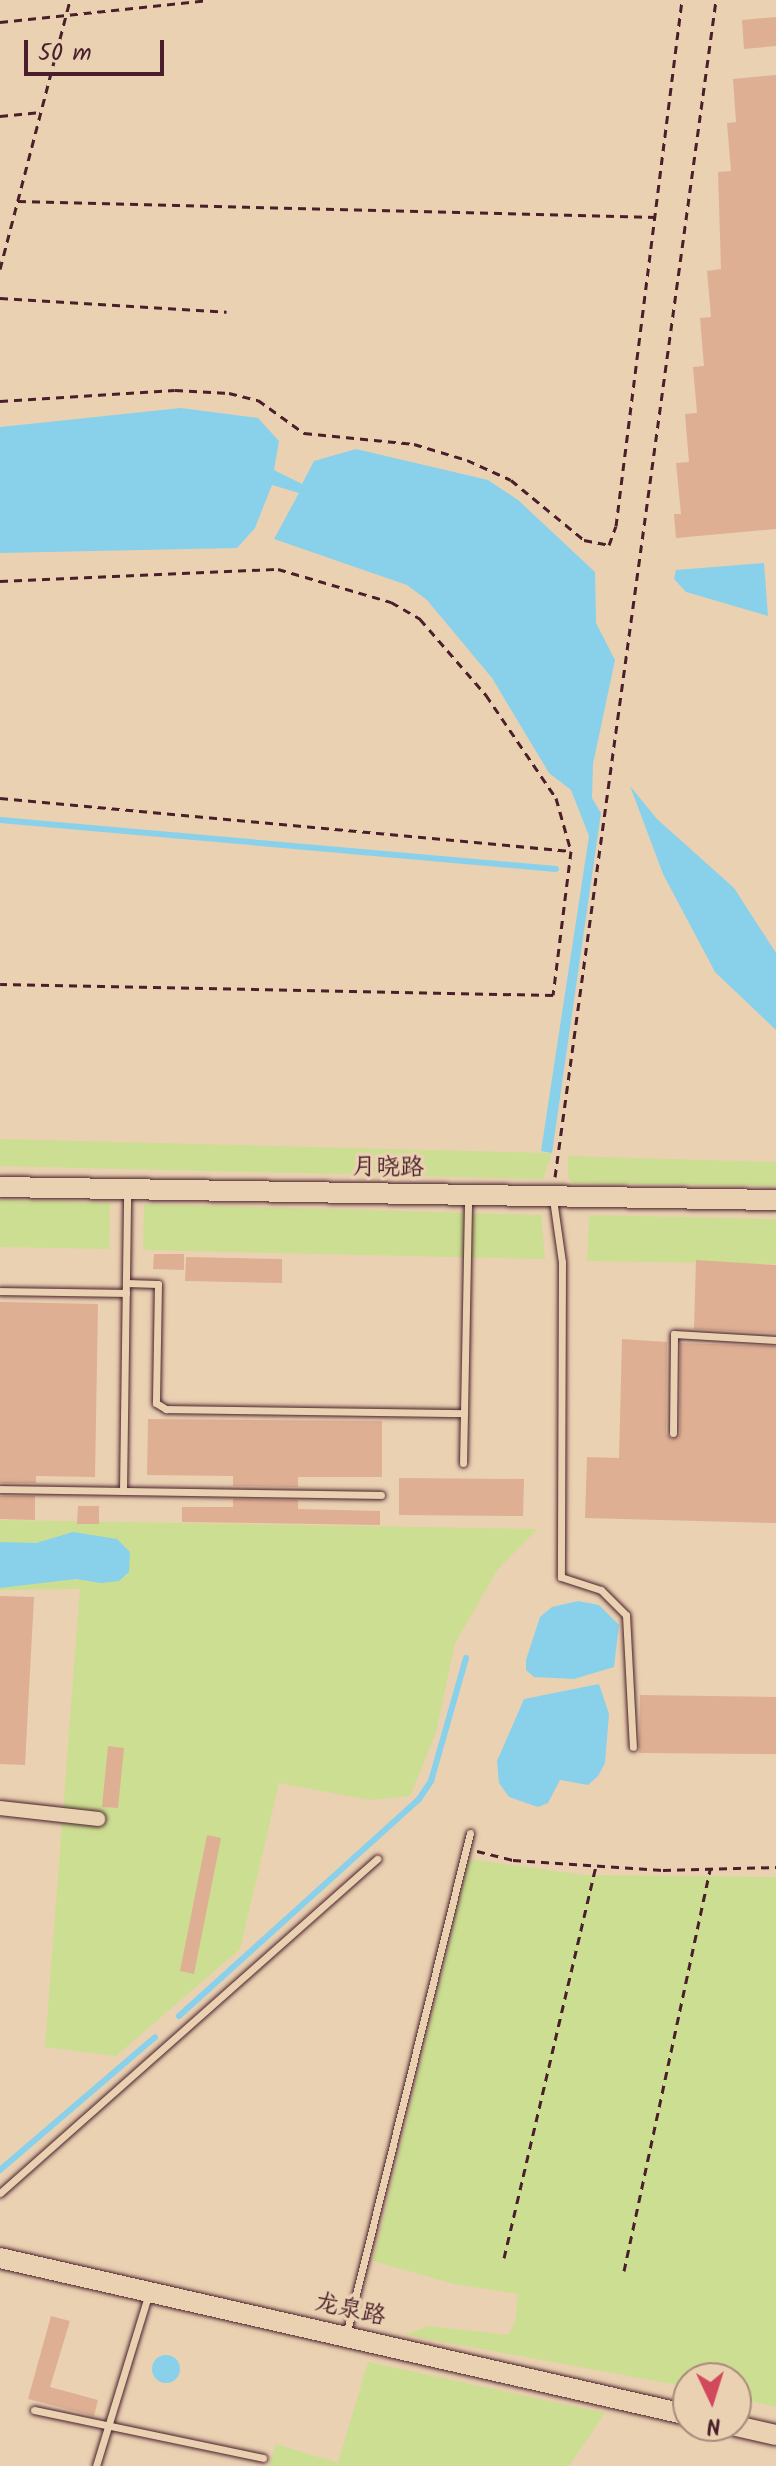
<!DOCTYPE html>
<meta charset="utf-8">
<style>
body{margin:0}
#map{position:relative;width:776px;height:2466px;overflow:hidden;background:#ead1b2;font-family:Kalam,"LXGW WenKai TC",sans-serif}
div>[style]{position:absolute}
.green>*{inset:0;background:#ccde92}
.water>*{inset:0;background:#89d1eb}
.round{border-radius:50%}
.stream>*{height:6px;margin:-3px;padding:0 3px;transform-origin:3px;border-radius:3px;background:#89d1eb}
.building>*{inset:0;background:#dfaf94}
.path>*{height:3px;margin-top:-1.5px;transform-origin:0;background:repeating-linear-gradient(90deg,#4a1f2b 0 8px,transparent 0 14px)}
.roads{filter:drop-shadow(0 0 2px #4a1f2b) drop-shadow(0 0 2px #4a1f2b)}
.lane>*{height:7px;margin:-3.5px;padding:0 3.5px;transform-origin:3.5px;border-radius:3.5px;background:#ead1b2}
.street>*{height:14px;margin:-7px;padding:0 7px;transform-origin:7px;border-radius:7px;background:#ead1b2}
.secondary>*{height:20px;margin:-10px;padding:0 10px;transform-origin:10px;border-radius:10px;background:#ead1b2}
span{translate:-50% -50%;white-space:nowrap;text-align:center;line-height:1.15;-webkit-text-stroke:7px #ead1b2;paint-order:stroke}
.street-label{font-size:24px;color:#4a1f2b}
.north{position:absolute;left:672px;top:2362px;width:80px;height:80px;box-sizing:border-box;background:#ead1b2;border:2px solid #aa8a7c;border-radius:50%;rotate:176deg;font-size:22px;font-weight:700;line-height:32px;text-align:center;color:#4a1f2b}
.north::after{content:'';display:block;margin:auto;width:28px;height:36px;background:#d1495b;clip-path:polygon(50% 0,100% 100%,50% 72%,0 100%)}
.scale{position:absolute;left:24px;top:40px;width:140px;height:36px;box-sizing:border-box;border:4px solid #4a1f2b;border-top:0;padding-left:10px;font-size:24px;line-height:28px;white-space:nowrap;color:#4a1f2b;-webkit-text-stroke:6px #ead1b2;paint-order:stroke}
</style>
<div id="map">
<div class="green">
<i style="clip-path:polygon(0 1139px,552px 1153px,543px 1179px,0 1166px)"></i>
<i style="clip-path:polygon(568px 1156px,776px 1162px,776px 1186px,573px 1183px,568px 1178px)"></i>
<i style="clip-path:polygon(0 1200px,110px 1203px,109px 1249px,0 1247px)"></i>
<i style="clip-path:polygon(144px 1204px,541px 1215px,545px 1259px,143px 1250px)"></i>
<i style="clip-path:polygon(589px 1215px,776px 1219px,776px 1264px,587px 1261px)"></i>
<i style="clip-path:polygon(0 1520px,538px 1529px,498px 1569px,455px 1643px,436px 1732px,410px 1796px,371px 1800px,279px 1783px,240px 1949px,116px 2056px,45px 2047px,80px 1589px,0 1590px)"></i>
<i style="clip-path:polygon(469px 1859px,584px 1875px,776px 1877px,776px 2407px,736px 2398px,736px 2378px,688px 2378px,688px 2387px,406px 2335px,428px 2326px,508px 2335px,515px 2323px,518px 2294px,454px 2284px,373px 2261px)"></i>
<i style="clip-path:polygon(368px 2362px,605px 2413px,569px 2466px,269px 2466px,276px 2444px,338px 2463px)"></i>
</div>
<div class="water">
<i style="clip-path:polygon(181px 408px,258px 418px,279px 441px,274px 470px,302px 484px,314px 461px,356px 449px,488px 480px,518px 500px,595px 572px,596px 623px,615px 660px,593px 764px,592px 798px,601px 813px,552px 1153px,541px 1151px,589px 836px,571px 790px,549px 773px,492px 678px,427px 600px,407px 585px,274px 539px,299px 493px,272px 485px,255px 528px,237px 548px,0 553px,0 427px)"></i>
<i style="clip-path:polygon(764px 563px,768px 616px,686px 592px,674px 579px,676px 570px)"></i>
<i style="clip-path:polygon(630px 786px,657px 819px,734px 888px,776px 953px,776px 1030px,715px 972px,663px 874px)"></i>
<i style="clip-path:polygon(73px 1532px,117px 1539px,130px 1552px,129px 1572px,119px 1581px,101px 1583px,76px 1579px,0 1588px,0 1542px,36px 1543px)"></i>
<i style="clip-path:polygon(578px 1601px,599px 1605px,619px 1625px,614px 1667px,574px 1679px,534px 1677px,526px 1670px,526px 1660px,540px 1617px,552px 1607px)"></i>
<i style="clip-path:polygon(599px 1684px,609px 1714px,605px 1763px,598px 1776px,588px 1785px,560px 1780px,548px 1803px,538px 1807px,509px 1797px,499px 1783px,497px 1761px,524px 1699px)"></i>
<i class="round" style="left:152px;top:2355px;width:28px;height:28px"></i>
</div>
<div class="stream">
<i style="left:0;top:820px;width:558px;rotate:5.04deg"></i>
<i style="left:179px;top:2016px;width:324px;rotate:-42.1deg"></i>
<i style="left:419px;top:1799px;width:22px;rotate:-56deg"></i>
<i style="left:431px;top:1781px;width:128px;rotate:-74.1deg"></i>
<i style="left:0;top:2170px;width:204px;rotate:-40.6deg"></i>
</div>
<div class="building">
<i style="clip-path:polygon(776px 17px,776px 46px,744px 49px,742px 20px)"></i>
<i style="clip-path:polygon(776px 75px,776px 529px,676px 538px,674px 514px,681px 514px,676px 463px,689px 462px,685px 414px,697px 413px,693px 367px,704px 366px,700px 318px,711px 317px,707px 271px,721px 269px,718px 172px,731px 171px,727px 123px,736px 122px,733px 79px)"></i>
<i style="clip-path:polygon(154px 1254px,184px 1254px,184px 1270px,153px 1269px)"></i>
<i style="clip-path:polygon(186px 1257px,282px 1259px,282px 1283px,185px 1281px)"></i>
<i style="clip-path:polygon(696px 1260px,776px 1265px,776px 1333px,694px 1329px)"></i>
<i style="clip-path:polygon(0 1302px,98px 1304px,95px 1477px,36px 1476px,36px 1483px,0 1483px)"></i>
<i style="clip-path:polygon(622px 1339px,667px 1342px,666px 1433px,672px 1439px,680px 1433px,680px 1343px,776px 1346px,776px 1523px,585px 1518px,587px 1457px,619px 1458px)"></i>
<i style="clip-path:polygon(148px 1419px,382px 1421px,382px 1477px,298px 1477px,298px 1487px,233px 1486px,233px 1476px,147px 1475px)"></i>
<i style="clip-path:polygon(399px 1478px,524px 1479px,523px 1516px,399px 1515px)"></i>
<i style="clip-path:polygon(0 1496px,35px 1496px,35px 1520px,0 1519px)"></i>
<i style="clip-path:polygon(233px 1499px,298px 1500px,298px 1509px,380px 1511px,380px 1525px,182px 1522px,182px 1507px,233px 1507px)"></i>
<i style="clip-path:polygon(78px 1506px,99px 1506px,99px 1524px,77px 1524px)"></i>
<i style="clip-path:polygon(0 1596px,34px 1597px,25px 1765px,0 1764px)"></i>
<i style="clip-path:polygon(640px 1695px,776px 1697px,776px 1754px,639px 1753px)"></i>
<i style="clip-path:polygon(108px 1746px,124px 1748px,118px 1808px,102px 1807px)"></i>
<i style="clip-path:polygon(207px 1835px,221px 1838px,194px 1974px,180px 1971px)"></i>
<i style="clip-path:polygon(51px 2316px,70px 2321px,50px 2387px,98px 2400px,94px 2416px,28px 2399px)"></i>
</div>
<div class="path">
<i style="left:0;top:22px;width:210px;rotate:-6deg"></i>
<i style="left:0;top:116px;width:41px;rotate:-5.6deg"></i>
<i style="left:18px;top:201px;width:639px;rotate:1.43deg"></i>
<i style="left:0;top:269px;width:278px;rotate:-75.4deg"></i>
<i style="left:0;top:298px;width:227px;rotate:3.5deg"></i>
<i style="left:0;top:401px;width:175px;rotate:-3.6deg"></i>
<i style="left:175px;top:390px;width:54px;rotate:3.2deg"></i>
<i style="left:229px;top:393px;width:30px;rotate:14deg"></i>
<i style="left:258px;top:400px;width:57px;rotate:35.7deg"></i>
<i style="left:304px;top:433px;width:111px;rotate:5.7deg"></i>
<i style="left:414px;top:444px;width:55px;rotate:16.8deg"></i>
<i style="left:467px;top:460px;width:48px;rotate:24.4deg"></i>
<i style="left:511px;top:480px;width:94px;rotate:39.4deg"></i>
<i style="left:584px;top:540px;width:25px;rotate:11deg"></i>
<i style="left:609px;top:545px;width:20px;rotate:-70deg"></i>
<i style="left:616px;top:526px;width:530px;rotate:-82.85deg"></i>
<i style="left:0;top:581px;width:278px;rotate:-2.5deg"></i>
<i style="left:278px;top:569px;width:118px;rotate:16.3deg"></i>
<i style="left:391px;top:602px;width:34px;rotate:30deg"></i>
<i style="left:420px;top:619px;width:101px;rotate:49deg"></i>
<i style="left:486px;top:695px;width:125px;rotate:55.8deg"></i>
<i style="left:556px;top:798px;width:55px;rotate:74.2deg"></i>
<i style="left:571px;top:851px;width:145px;rotate:97.1deg"></i>
<i style="left:553px;top:995px;width:553px;rotate:-178.86deg"></i>
<i style="left:0;top:798px;width:573px;rotate:5.3deg"></i>
<i style="left:555px;top:1177px;width:1188px;rotate:-82.21deg"></i>
<i style="left:477px;top:1851px;width:37px;rotate:14deg"></i>
<i style="left:513px;top:1860px;width:150px;rotate:3.8deg"></i>
<i style="left:663px;top:1870px;width:113px;rotate:-1.5deg"></i>
<i style="left:504px;top:2258px;width:404px;rotate:-76.8deg"></i>
<i style="left:624px;top:2271px;width:411px;rotate:-77.9deg"></i>
</div>
<div class="roads">
<div class="lane">
<i style="left:553px;top:1199px;width:64px;rotate:81.9deg"></i>
<i style="left:562px;top:1262px;width:315px;rotate:90.2deg"></i>
<i style="left:561px;top:1577px;width:42px;rotate:18deg"></i>
<i style="left:601px;top:1590px;width:35px;rotate:45deg"></i>
<i style="left:626px;top:1615px;width:132px;rotate:87deg"></i>
<i style="left:126px;top:1283px;width:32px;rotate:2deg"></i>
<i style="left:158px;top:1284px;width:119px;rotate:91deg"></i>
<i style="left:156px;top:1403px;width:12px;rotate:31deg"></i>
<i style="left:166px;top:1409px;width:298px;rotate:0.8deg"></i>
<i style="left:464px;top:1413px;width:50px;rotate:91.1deg"></i>
<i style="left:0;top:1291px;width:126px;rotate:0.9deg"></i>
<i style="left:464px;top:1413px;width:217px;rotate:-88.9deg"></i>
<i style="left:673px;top:1433px;width:99px;rotate:-89.4deg"></i>
<i style="left:674px;top:1334px;width:102px;rotate:3.4deg"></i>
<i style="left:0;top:1489px;width:381px;rotate:0.9deg"></i>
<i style="left:123px;top:1491px;width:299px;rotate:-89.2deg"></i>
<i style="left:0;top:2193px;width:504px;rotate:-41.54deg"></i>
<i style="left:346px;top:2335px;width:517px;rotate:-76.13deg"></i>
<i style="left:34px;top:2410px;width:234px;rotate:11.8deg"></i>
<i style="left:96px;top:2466px;width:181px;rotate:-73deg"></i>
</div>
<div class="street">
<i style="left:0;top:1808px;width:99px;rotate:6.4deg"></i>
</div>
<div class="secondary">
<i style="left:0;top:1187px;width:776px;rotate:0.96deg"></i>
<i style="left:0;top:2258px;width:706px;rotate:12.85deg"></i>
<i style="left:736px;top:2426px;width:41px;rotate:12.7deg"></i>
</div>
</div>
<div class="street-label">
<span style="left:388px;top:1168px;rotate:1deg">月晓路</span>
<span style="left:350px;top:2310px;rotate:13deg">龙泉路</span>
</div>
<div class="north">N</div>
<div class="scale">50 m</div>
</div>
